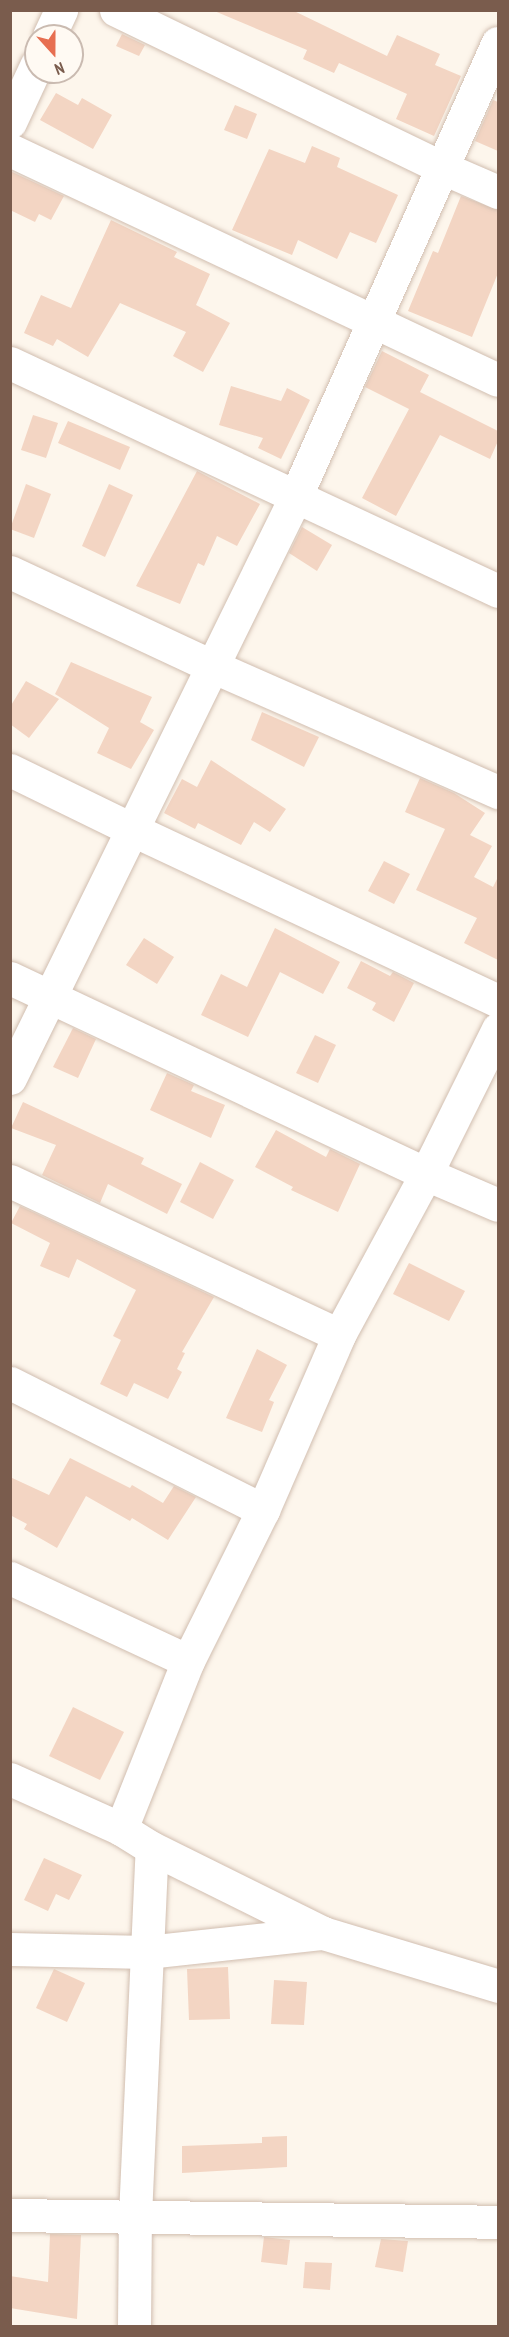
<!DOCTYPE html>
<style>
body{margin:0}
#map{position:relative;width:509px;height:2337px;overflow:hidden;background:#fdf6ec;font-family:"PT Sans Narrow",sans-serif}
div>[style]{position:absolute}
.building>*{inset:0;background:#f3d5c3}
.roads{filter:drop-shadow(0 0 2px #d1beb0) drop-shadow(0 0 2px #d1beb0)}
.street>*{height:33px;margin:-16.5px;padding:0 16.5px;transform-origin:16.5px;border-radius:16.5px;background:#fff}
.secondary>*{height:33px;margin:-16.5px;padding:0 16.5px;transform-origin:16.5px;border-radius:16.5px;background:#fff}
span{translate:-50% -50%;white-space:nowrap;text-align:center;line-height:1.15;-webkit-text-stroke:6px #fffaf3;paint-order:stroke}
.frame{position:absolute;inset:0;border:12px solid #7a5c4d;pointer-events:none}
.north{position:absolute;left:24px;top:24px;width:60px;height:60px;box-sizing:border-box;background:#fffaf3;border:2px solid #cabbb1;border-radius:50%;rotate:159deg;font-size:16px;font-weight:700;line-height:24px;text-align:center;color:#7a5c4d}
.north::after{content:'';display:block;margin:auto;width:21px;height:27px;background:#e76f51;clip-path:polygon(50% 0,100% 100%,50% 72%,0 100%)}
</style>
<div id="map">
<div class="building">
<i style="clip-path:polygon(212px 10px,292px 10px,387px 56px,397px 35px,440px 54px,435px 65px,461px 76px,434px 136px,396px 119px,407px 94px,339px 63px,334px 73px,303px 59px,307px 50px)"></i>
<i style="clip-path:polygon(122px 34px,145px 45px,139px 56px,116px 46px)"></i>
<i style="clip-path:polygon(56px 93px,78px 105px,82px 98px,112px 115px,93px 149px,40px 120px)"></i>
<i style="clip-path:polygon(493px 100px,498px 102px,498px 151px,475px 141px)"></i>
<i style="clip-path:polygon(235px 105px,257px 114px,247px 139px,224px 130px)"></i>
<i style="clip-path:polygon(312px 146px,340px 158px,337px 167px,398px 195px,376px 243px,350px 232px,337px 259px,298px 240px,292px 255px,232px 230px,269px 149px,305px 163px)"></i>
<i style="clip-path:polygon(10px 171px,64px 196px,51px 220px,39px 214px,35px 222px,10px 210px)"></i>
<i style="clip-path:polygon(461px 196px,498px 210px,498px 273px,472px 337px,408px 311px,433px 251px,438px 253px)"></i>
<i style="clip-path:polygon(111px 220px,177px 252px,174px 257px,210px 274px,196px 305px,230px 323px,203px 372px,173px 356px,186px 332px,120px 303px,88px 357px,57px 339px,53px 346px,24px 333px,41px 295px,71px 308px)"></i>
<i style="clip-path:polygon(382px 351px,429px 375px,420px 392px,498px 431px,498px 441px,490px 459px,440px 435px,396px 516px,362px 498px,409px 409px,365px 387px)"></i>
<i style="clip-path:polygon(231px 386px,281px 401px,287px 388px,310px 400px,281px 459px,258px 448px,263px 438px,219px 425px)"></i>
<i style="clip-path:polygon(33px 415px,58px 423px,46px 458px,21px 450px)"></i>
<i style="clip-path:polygon(68px 421px,130px 447px,120px 470px,58px 443px)"></i>
<i style="clip-path:polygon(197px 471px,260px 504px,237px 546px,217px 536px,204px 566px,198px 563px,180px 604px,136px 586px)"></i>
<i style="clip-path:polygon(26px 484px,51px 494px,34px 538px,10px 529px)"></i>
<i style="clip-path:polygon(109px 484px,133px 495px,105px 557px,82px 546px)"></i>
<i style="clip-path:polygon(302px 527px,332px 545px,317px 571px,289px 553px)"></i>
<i style="clip-path:polygon(71px 662px,152px 697px,140px 722px,154px 730px,131px 769px,97px 753px,109px 728px,55px 694px)"></i>
<i style="clip-path:polygon(26px 681px,59px 699px,29px 738px,10px 724px,10px 707px)"></i>
<i style="clip-path:polygon(262px 712px,319px 737px,304px 767px,251px 740px)"></i>
<i style="clip-path:polygon(211px 760px,286px 809px,270px 832px,254px 822px,241px 845px,198px 823px,195px 829px,164px 813px,182px 779px,197px 787px)"></i>
<i style="clip-path:polygon(420px 778px,454px 793px,485px 813px,470px 835px,492px 846px,474px 877px,493px 887px,498px 877px,498px 960px,464px 943px,477px 918px,416px 890px,445px 829px,405px 812px)"></i>
<i style="clip-path:polygon(384px 861px,410px 874px,394px 904px,368px 891px)"></i>
<i style="clip-path:polygon(275px 928px,340px 962px,323px 994px,280px 972px,248px 1037px,201px 1015px,221px 974px,247px 987px)"></i>
<i style="clip-path:polygon(144px 938px,174px 957px,157px 984px,126px 965px)"></i>
<i style="clip-path:polygon(361px 961px,390px 976px,393px 972px,414px 983px,394px 1022px,372px 1010px,376px 1003px,347px 988px)"></i>
<i style="clip-path:polygon(73px 1028px,96px 1039px,78px 1078px,53px 1067px)"></i>
<i style="clip-path:polygon(315px 1035px,336px 1045px,318px 1083px,296px 1073px)"></i>
<i style="clip-path:polygon(167px 1073px,194px 1085px,191px 1091px,225px 1105px,211px 1138px,150px 1110px)"></i>
<i style="clip-path:polygon(23px 1102px,144px 1158px,141px 1164px,182px 1184px,167px 1214px,108px 1184px,100px 1203px,42px 1175px,56px 1145px,11px 1128px)"></i>
<i style="clip-path:polygon(276px 1130px,326px 1157px,330px 1149px,360px 1164px,338px 1212px,291px 1190px,293px 1187px,255px 1167px)"></i>
<i style="clip-path:polygon(200px 1162px,234px 1180px,213px 1219px,180px 1202px)"></i>
<i style="clip-path:polygon(20px 1206px,214px 1297px,182px 1352px,185px 1353px,177px 1369px,182px 1372px,168px 1399px,134px 1383px,127px 1397px,100px 1384px,121px 1340px,113px 1336px,136px 1290px,77px 1259px,69px 1278px,40px 1266px,50px 1243px,11px 1223px)"></i>
<i style="clip-path:polygon(409px 1263px,465px 1291px,449px 1321px,393px 1294px)"></i>
<i style="clip-path:polygon(257px 1349px,287px 1365px,269px 1400px,274px 1402px,262px 1432px,226px 1418px)"></i>
<i style="clip-path:polygon(70px 1458px,130px 1488px,132px 1485px,163px 1503px,174px 1486px,196px 1497px,168px 1540px,132px 1518px,130px 1521px,86px 1496px,57px 1548px,24px 1529px,27px 1524px,10px 1515px,10px 1477px,49px 1495px)"></i>
<i style="clip-path:polygon(73px 1707px,124px 1732px,100px 1780px,49px 1756px)"></i>
<i style="clip-path:polygon(44px 1858px,82px 1875px,69px 1900px,56px 1894px,48px 1911px,24px 1900px)"></i>
<i style="clip-path:polygon(228px 1967px,230px 2019px,189px 2020px,187px 1969px)"></i>
<i style="clip-path:polygon(54px 1969px,85px 1983px,67px 2022px,36px 2008px)"></i>
<i style="clip-path:polygon(274px 1980px,307px 1982px,304px 2025px,271px 2024px)"></i>
<i style="clip-path:polygon(287px 2136px,287px 2167px,182px 2173px,182px 2146px,262px 2143px,262px 2137px)"></i>
<i style="clip-path:polygon(50px 2234px,81px 2235px,77px 2319px,10px 2308px,10px 2276px,48px 2282px)"></i>
<i style="clip-path:polygon(264px 2237px,290px 2240px,287px 2265px,261px 2262px)"></i>
<i style="clip-path:polygon(381px 2239px,408px 2241px,403px 2272px,375px 2267px)"></i>
<i style="clip-path:polygon(305px 2262px,332px 2263px,330px 2290px,303px 2288px)"></i>
</div>
<div class="roads">
<div class="street">
<i style="left:116px;top:10px;width:363px;rotate:25.8deg"></i>
<i style="left:443px;top:168px;width:60px;rotate:23.6deg"></i>
<i style="left:10px;top:150px;width:539px;rotate:25.24deg"></i>
<i style="left:10px;top:363px;width:539px;rotate:25.04deg"></i>
<i style="left:10px;top:572px;width:223px;rotate:25deg"></i>
<i style="left:212px;top:666px;width:313px;rotate:23.8deg"></i>
<i style="left:10px;top:770px;width:135px;rotate:26deg"></i>
<i style="left:131px;top:829px;width:405px;rotate:25.1deg"></i>
<i style="left:10px;top:978px;width:460px;rotate:25.2deg"></i>
<i style="left:426px;top:1174px;width:78px;rotate:23.3deg"></i>
<i style="left:10px;top:1078px;width:646px;rotate:-63.83deg"></i>
<i style="left:295px;top:498px;width:498px;rotate:-66deg"></i>
<i style="left:10px;top:1181px;width:363px;rotate:25.1deg"></i>
<i style="left:10px;top:1383px;width:283px;rotate:26.7deg"></i>
<i style="left:10px;top:1578px;width:196px;rotate:25deg"></i>
<i style="left:10px;top:1779px;width:122px;rotate:24.2deg"></i>
<i style="left:121px;top:1829px;width:36px;rotate:32deg"></i>
<i style="left:152px;top:1848px;width:191px;rotate:26.4deg"></i>
<i style="left:323px;top:1933px;width:183px;rotate:16.8deg"></i>
<i style="left:121px;top:1829px;width:181px;rotate:-68.3deg"></i>
<i style="left:188px;top:1661px;width:169px;rotate:-63.6deg"></i>
<i style="left:263px;top:1510px;width:191px;rotate:-66.5deg"></i>
<i style="left:339px;top:1335px;width:183px;rotate:-61.6deg"></i>
<i style="left:426px;top:1174px;width:162px;rotate:-63.6deg"></i>
<i style="left:10px;top:1949px;width:137px;rotate:1.3deg"></i>
<i style="left:147px;top:1952px;width:177px;rotate:-6.2deg"></i>
<i style="left:10px;top:2215px;width:488px;rotate:0.8deg"></i>
<i style="left:134px;top:2326px;width:110px;rotate:-89.5deg"></i>
<i style="left:135px;top:2216px;width:368px;rotate:-87.4deg"></i>
</div>
<div class="secondary">
<i style="left:49px;top:36px;width:29px;rotate:-65deg"></i>
<i style="left:10px;top:122px;width:62px;rotate:-65.1deg"></i>
</div>
</div>
<div class="frame"></div>
<div class="north">N</div>
</div>
